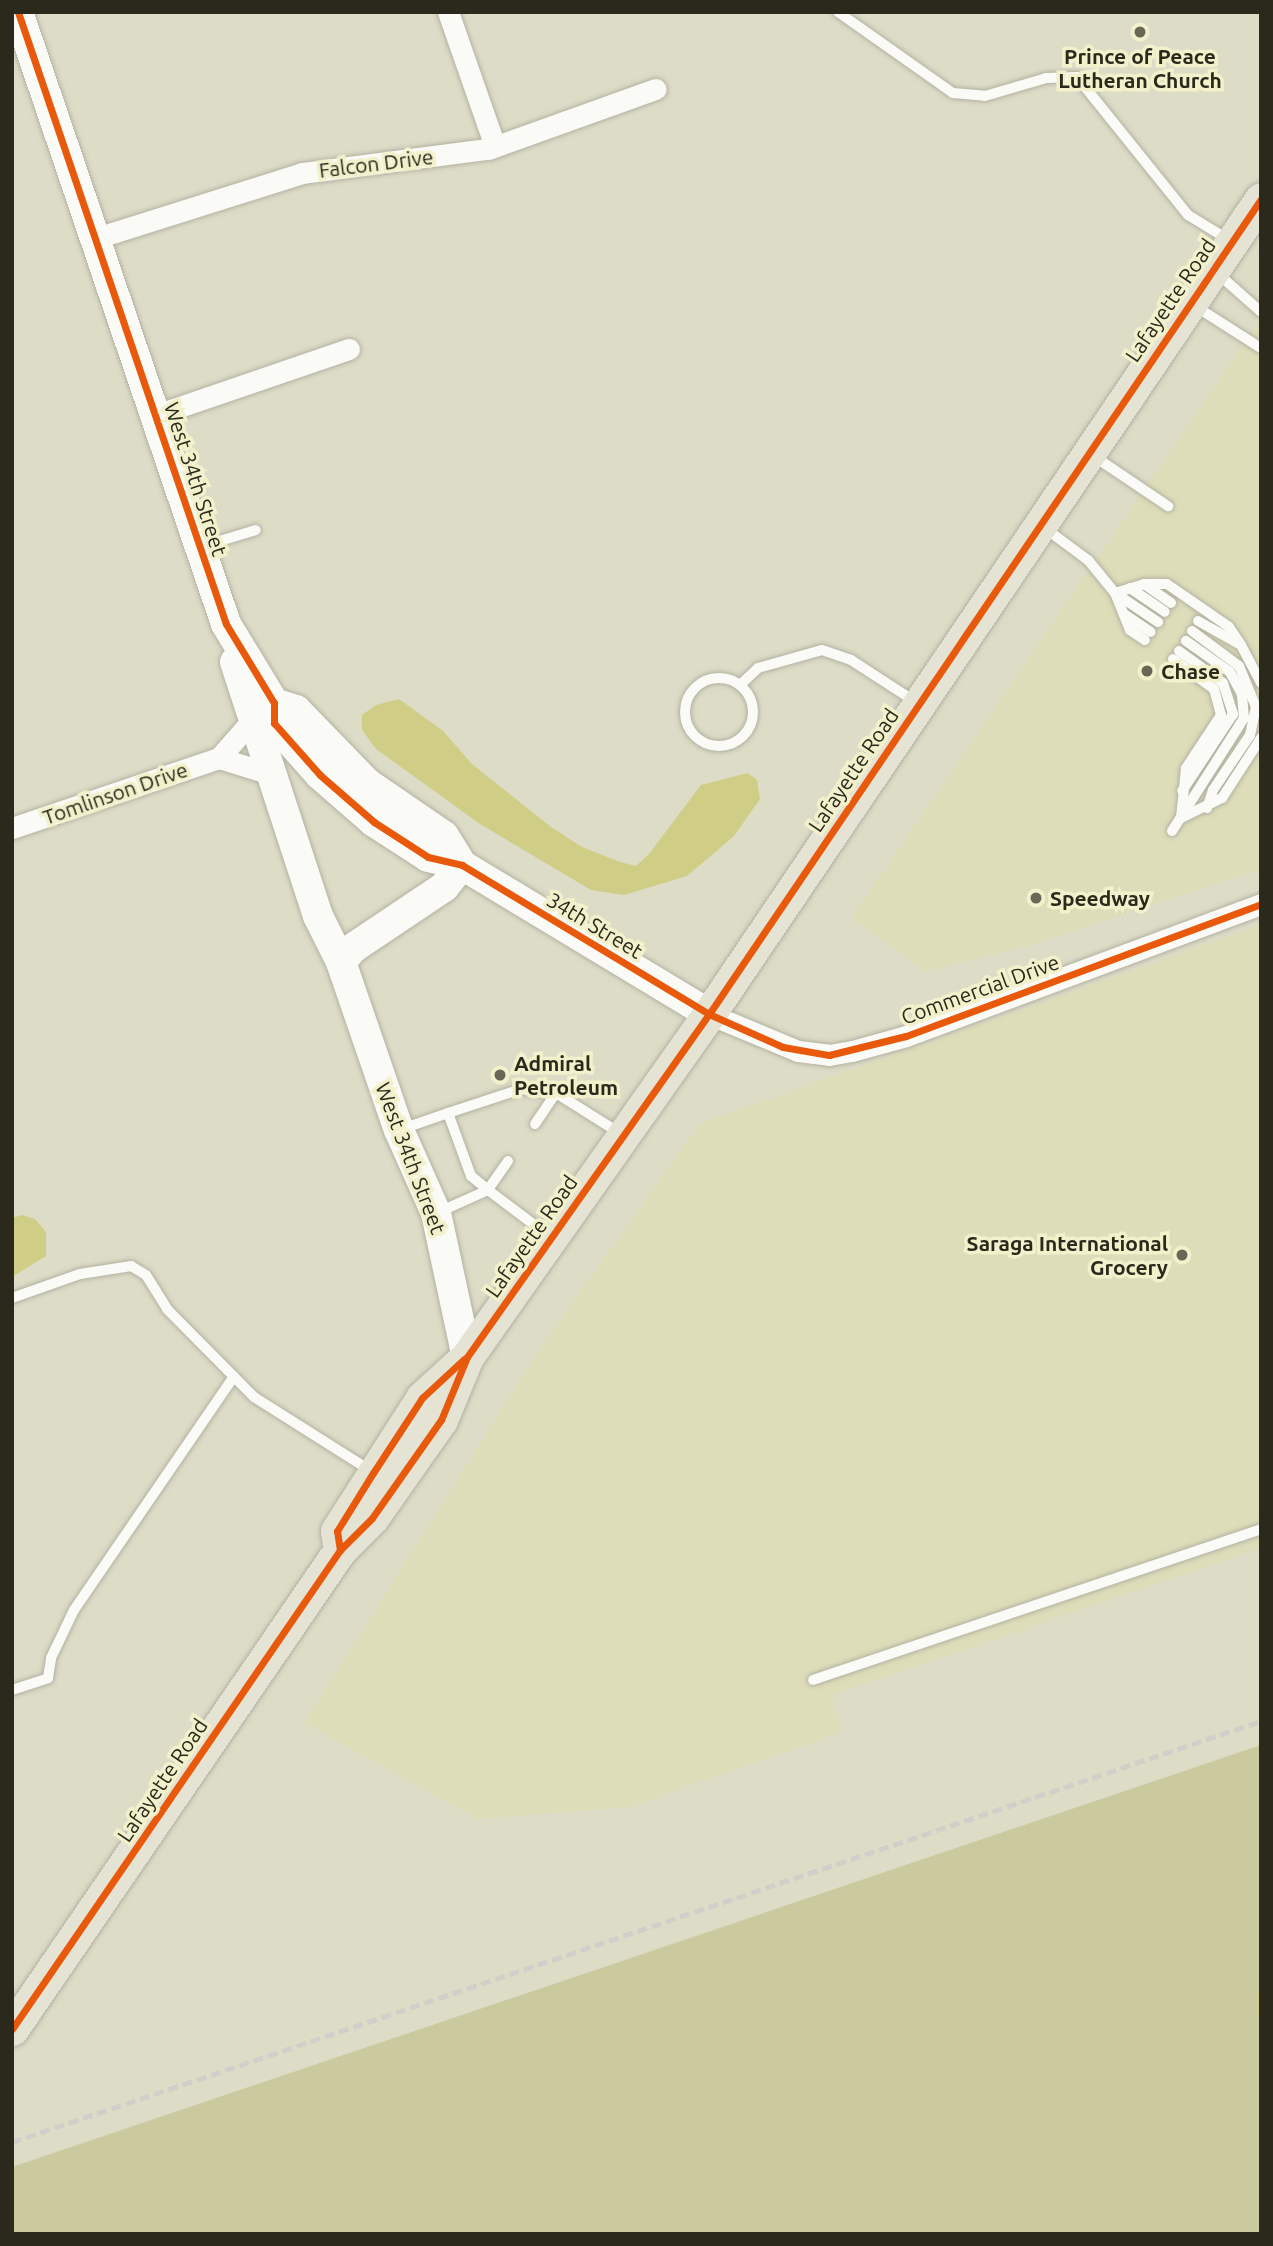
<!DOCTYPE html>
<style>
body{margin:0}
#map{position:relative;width:1273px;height:2246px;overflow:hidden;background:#dddcc7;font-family:Ubuntu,sans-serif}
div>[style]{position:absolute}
.built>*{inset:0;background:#deddba}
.green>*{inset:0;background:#cbca9f}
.water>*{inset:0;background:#d0cd87}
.stream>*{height:7px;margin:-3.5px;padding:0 3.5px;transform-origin:3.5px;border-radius:3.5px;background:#d0cd87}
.roads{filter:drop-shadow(0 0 2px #b3b2a2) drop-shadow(0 0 2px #b3b2a2)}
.lane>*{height:10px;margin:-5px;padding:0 5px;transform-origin:5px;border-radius:5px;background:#fafaf7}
.lane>.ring{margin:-5px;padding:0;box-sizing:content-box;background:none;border:10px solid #fafaf7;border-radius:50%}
.street>*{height:21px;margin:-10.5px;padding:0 10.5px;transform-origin:10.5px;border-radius:10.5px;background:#fafaf7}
.secondary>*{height:30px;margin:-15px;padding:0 15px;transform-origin:15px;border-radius:15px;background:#fafaf7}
.primary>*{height:33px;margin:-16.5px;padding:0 16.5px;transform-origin:16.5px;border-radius:16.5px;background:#e4e3d4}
.rail>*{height:5px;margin-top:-2.5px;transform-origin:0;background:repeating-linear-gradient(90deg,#d0d0ca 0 10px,transparent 0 15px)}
.cycleway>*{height:7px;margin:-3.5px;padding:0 3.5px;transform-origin:3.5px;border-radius:3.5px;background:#e8590c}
.dots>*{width:19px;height:19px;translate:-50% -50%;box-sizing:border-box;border:4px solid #f2f1cc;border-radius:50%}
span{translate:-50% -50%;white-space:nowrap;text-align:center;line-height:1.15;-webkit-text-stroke:7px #f2f1cc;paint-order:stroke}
.poi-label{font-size:21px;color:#2a291b;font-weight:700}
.left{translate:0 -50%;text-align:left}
.right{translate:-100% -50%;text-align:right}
.street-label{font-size:21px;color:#2a291b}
.frame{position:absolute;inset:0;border:14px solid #2a291b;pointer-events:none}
</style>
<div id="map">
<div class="built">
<i style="clip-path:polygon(1261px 318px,1261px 869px,1021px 948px,925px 971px,851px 918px)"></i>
<i style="clip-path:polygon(1261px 925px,1261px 1548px,832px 1695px,842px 1732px,629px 1807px,478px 1819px,304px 1723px,542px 1345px,700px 1123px)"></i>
</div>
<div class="green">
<i style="clip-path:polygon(1261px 1745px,1261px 2234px,12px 2234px,12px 2167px)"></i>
</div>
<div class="water">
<i style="clip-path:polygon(399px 699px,443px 731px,472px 764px,551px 827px,582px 847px,620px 862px,636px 866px,649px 854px,701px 785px,748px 773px,757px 780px,760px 799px,734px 836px,687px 876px,624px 895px,591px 890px,480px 824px,376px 749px,362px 730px,362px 715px,376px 705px)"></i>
<i style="clip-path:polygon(22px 1215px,35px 1219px,46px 1232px,46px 1256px,12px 1277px,12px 1218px)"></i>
</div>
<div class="stream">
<i style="left:1261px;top:1994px;width:21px;rotate:90deg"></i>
</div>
<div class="roads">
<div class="lane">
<i style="left:838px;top:12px;width:141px;rotate:35.2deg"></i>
<i style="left:953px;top:93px;width:32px;rotate:5deg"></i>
<i style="left:985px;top:96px;width:64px;rotate:-16.4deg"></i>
<i style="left:1046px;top:78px;width:31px;rotate:-2deg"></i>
<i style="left:1077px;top:77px;width:177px;rotate:51.2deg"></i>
<i style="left:1188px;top:215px;width:48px;rotate:31.4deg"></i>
<i style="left:1216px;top:272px;width:60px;rotate:41.6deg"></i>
<i style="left:1195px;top:306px;width:78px;rotate:32.5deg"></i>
<i style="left:1092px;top:455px;width:92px;rotate:33.9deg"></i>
<i style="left:1042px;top:526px;width:57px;rotate:36.5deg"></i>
<i style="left:1088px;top:560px;width:43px;rotate:50.7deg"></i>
<i style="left:1115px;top:593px;width:52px;rotate:34deg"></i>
<i style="left:203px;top:546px;width:55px;rotate:-16.8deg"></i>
<i style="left:1144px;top:584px;width:33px;rotate:35deg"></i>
<i style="left:1130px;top:588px;width:42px;rotate:34.4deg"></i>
<i style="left:1115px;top:593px;width:30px;rotate:-17deg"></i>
<i style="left:1144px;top:584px;width:23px"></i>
<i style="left:1167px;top:584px;width:75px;rotate:34.7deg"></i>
<i style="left:1229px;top:627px;width:22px;rotate:56deg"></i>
<i style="left:1115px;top:593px;width:40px;rotate:68deg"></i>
<i style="left:1130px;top:630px;width:18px;rotate:34deg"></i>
<i style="left:1124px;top:614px;width:32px;rotate:34deg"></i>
<i style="left:1198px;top:621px;width:49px;rotate:29.2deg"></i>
<i style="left:1241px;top:645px;width:43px;rotate:62.2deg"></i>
<i style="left:1192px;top:631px;width:59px;rotate:36.7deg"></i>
<i style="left:1239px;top:666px;width:44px;rotate:67.5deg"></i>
<i style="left:1256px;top:707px;width:29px;rotate:102deg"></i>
<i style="left:1250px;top:735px;width:66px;rotate:123.9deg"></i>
<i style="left:1213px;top:790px;width:19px;rotate:108deg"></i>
<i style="left:1179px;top:651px;width:54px;rotate:36deg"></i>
<i style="left:1223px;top:683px;width:33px;rotate:72deg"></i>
<i style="left:1233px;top:714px;width:92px;rotate:123.5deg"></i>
<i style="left:1173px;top:659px;width:51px;rotate:36.2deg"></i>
<i style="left:1214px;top:689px;width:27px;rotate:75deg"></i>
<i style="left:1221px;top:715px;width:64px;rotate:123.4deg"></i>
<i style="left:1186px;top:768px;width:50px;rotate:95.7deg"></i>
<i style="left:1181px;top:818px;width:46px;rotate:-26deg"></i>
<i style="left:1222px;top:798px;width:72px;rotate:-57deg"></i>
<i class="ring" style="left:685px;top:678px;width:58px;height:58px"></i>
<i style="left:740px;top:685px;width:25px;rotate:-43deg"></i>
<i style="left:758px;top:668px;width:66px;rotate:-15.7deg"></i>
<i style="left:822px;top:650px;width:31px;rotate:19deg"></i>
<i style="left:851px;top:660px;width:77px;rotate:32.9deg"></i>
<i style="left:1172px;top:831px;width:134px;rotate:-57.5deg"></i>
<i style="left:1244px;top:718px;width:24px;rotate:-95deg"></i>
<i style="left:1242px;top:694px;width:25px;rotate:-119deg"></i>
<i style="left:1230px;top:672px;width:54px;rotate:-144.8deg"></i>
<i style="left:448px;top:1113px;width:77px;rotate:-18.2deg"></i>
<i style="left:521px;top:1089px;width:35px;rotate:7deg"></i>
<i style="left:556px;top:1093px;width:77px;rotate:32.2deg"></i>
<i style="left:535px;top:1124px;width:37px;rotate:-56deg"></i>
<i style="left:399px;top:1130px;width:52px;rotate:-19.1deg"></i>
<i style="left:448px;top:1113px;width:67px;rotate:69.9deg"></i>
<i style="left:471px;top:1176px;width:22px;rotate:39deg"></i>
<i style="left:488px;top:1190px;width:54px;rotate:155.8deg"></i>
<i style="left:508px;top:1161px;width:35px;rotate:125deg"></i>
<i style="left:488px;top:1190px;width:76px;rotate:37deg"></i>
<i style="left:12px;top:1298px;width:72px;rotate:-19.4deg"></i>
<i style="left:80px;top:1274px;width:52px;rotate:-8.9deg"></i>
<i style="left:131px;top:1266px;width:17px;rotate:31deg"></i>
<i style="left:146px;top:1275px;width:40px;rotate:58deg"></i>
<i style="left:167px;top:1309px;width:124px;rotate:45.3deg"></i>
<i style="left:254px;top:1397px;width:138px;rotate:32.3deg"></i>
<i style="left:813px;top:1680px;width:473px;rotate:-18.6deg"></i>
<i style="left:12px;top:1690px;width:38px;rotate:-18deg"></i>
<i style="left:48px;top:1678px;width:20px;rotate:-81deg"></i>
<i style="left:51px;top:1658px;width:53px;rotate:-64.4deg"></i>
<i style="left:74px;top:1610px;width:283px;rotate:-55.6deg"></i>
</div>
<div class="street">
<i style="left:448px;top:12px;width:142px;rotate:70.7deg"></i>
<i style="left:96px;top:238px;width:216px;rotate:-17.5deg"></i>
<i style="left:302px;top:173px;width:188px;rotate:-7.4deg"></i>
<i style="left:488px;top:149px;width:178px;rotate:-19.7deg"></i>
<i style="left:156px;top:415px;width:204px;rotate:-18.9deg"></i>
<i style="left:219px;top:758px;width:54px;rotate:17.1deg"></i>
<i style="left:12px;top:828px;width:219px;rotate:-18.7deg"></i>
<i style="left:219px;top:758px;width:52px;rotate:-48.9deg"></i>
<i style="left:709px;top:1014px;width:96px;rotate:22.6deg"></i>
<i style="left:798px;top:1051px;width:31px;rotate:7deg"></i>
<i style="left:829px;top:1055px;width:23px;rotate:-10deg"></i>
<i style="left:852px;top:1051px;width:56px;rotate:-15.5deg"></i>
<i style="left:906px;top:1036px;width:379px;rotate:-20.4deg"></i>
</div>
<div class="secondary">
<i style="left:18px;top:12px;width:646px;rotate:71.23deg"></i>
<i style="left:226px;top:624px;width:92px;rotate:58.7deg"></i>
<i style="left:274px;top:703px;width:20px;rotate:90deg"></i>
<i style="left:274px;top:723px;width:69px;rotate:48.5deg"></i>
<i style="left:320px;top:775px;width:72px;rotate:41deg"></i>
<i style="left:374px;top:822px;width:64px;rotate:32.9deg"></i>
<i style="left:428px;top:857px;width:35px;rotate:13deg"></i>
<i style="left:462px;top:865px;width:288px;rotate:31.1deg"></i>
<i style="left:235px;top:662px;width:267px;rotate:71.9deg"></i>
<i style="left:318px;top:916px;width:51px;rotate:63.4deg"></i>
<i style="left:341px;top:962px;width:178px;rotate:71deg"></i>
<i style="left:399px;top:1130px;width:91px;rotate:66deg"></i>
<i style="left:436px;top:1213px;width:147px;rotate:77.9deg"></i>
<i style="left:274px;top:703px;width:23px;rotate:18deg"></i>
<i style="left:296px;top:710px;width:102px;rotate:45.8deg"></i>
<i style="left:367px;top:783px;width:93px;rotate:34.5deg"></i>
<i style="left:444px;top:836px;width:34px;rotate:58deg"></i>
<i style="left:341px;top:962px;width:18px;rotate:-49deg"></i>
<i style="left:353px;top:948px;width:110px;rotate:-33.8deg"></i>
<i style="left:444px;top:887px;width:28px;rotate:-51deg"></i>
</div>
<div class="primary">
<i style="left:339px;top:1544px;width:13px;rotate:-99deg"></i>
<i style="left:337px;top:1531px;width:158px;rotate:-57.4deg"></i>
<i style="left:422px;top:1398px;width:52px;rotate:-42.6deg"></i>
<i style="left:12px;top:2029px;width:581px;rotate:-55.6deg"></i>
<i style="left:340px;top:1550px;width:45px;rotate:-45deg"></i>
<i style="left:372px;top:1518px;width:120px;rotate:-54.9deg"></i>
<i style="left:441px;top:1420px;width:68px;rotate:-67.6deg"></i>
<i style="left:467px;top:1357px;width:420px;rotate:-54.8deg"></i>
<i style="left:709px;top:1014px;width:984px;rotate:-55.89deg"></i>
</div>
</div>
<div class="rail">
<i style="left:12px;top:2142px;width:1318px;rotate:-18.63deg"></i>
</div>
<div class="cycleway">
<i style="left:18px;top:12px;width:646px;rotate:71.23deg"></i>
<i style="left:226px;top:624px;width:92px;rotate:58.7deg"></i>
<i style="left:274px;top:703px;width:20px;rotate:90deg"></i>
<i style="left:274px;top:723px;width:69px;rotate:48.5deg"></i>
<i style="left:320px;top:775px;width:72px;rotate:41deg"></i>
<i style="left:374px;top:822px;width:64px;rotate:32.9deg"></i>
<i style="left:428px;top:857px;width:35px;rotate:13deg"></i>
<i style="left:462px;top:865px;width:288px;rotate:31.1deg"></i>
<i style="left:709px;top:1014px;width:81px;rotate:24deg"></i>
<i style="left:783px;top:1047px;width:47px;rotate:9.9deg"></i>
<i style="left:829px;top:1055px;width:79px;rotate:-13.9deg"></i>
<i style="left:906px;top:1036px;width:379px;rotate:-20.4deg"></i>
<i style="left:340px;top:1550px;width:19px;rotate:-99deg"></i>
<i style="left:337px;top:1531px;width:68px;rotate:-58.2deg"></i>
<i style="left:373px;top:1473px;width:90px;rotate:-56.8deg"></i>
<i style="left:422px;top:1398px;width:57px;rotate:-42.9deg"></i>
<i style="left:12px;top:2029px;width:581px;rotate:-55.6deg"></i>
<i style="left:340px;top:1550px;width:45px;rotate:-45deg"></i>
<i style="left:372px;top:1518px;width:120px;rotate:-54.9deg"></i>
<i style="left:441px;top:1420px;width:68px;rotate:-67.6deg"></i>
<i style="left:467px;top:1357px;width:420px;rotate:-54.8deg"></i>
<i style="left:709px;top:1014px;width:984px;rotate:-55.89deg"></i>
</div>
<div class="dots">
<i style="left:1140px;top:32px;background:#696857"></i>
<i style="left:1147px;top:671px;background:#696857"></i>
<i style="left:1036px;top:898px;background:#696857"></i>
<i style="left:500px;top:1075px;background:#696857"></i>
<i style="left:1182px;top:1255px;background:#696857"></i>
</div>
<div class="poi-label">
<span style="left:1140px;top:68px">Prince of Peace<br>Lutheran Church</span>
<span class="left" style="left:1161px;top:671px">Chase</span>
<span class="left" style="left:1050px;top:898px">Speedway</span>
<span class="left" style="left:514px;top:1075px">Admiral<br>Petroleum</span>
<span class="right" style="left:1168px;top:1255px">Saraga International<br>Grocery</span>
</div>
<div class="street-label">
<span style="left:376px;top:163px;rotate:-7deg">Falcon Drive</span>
<span style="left:1170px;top:300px;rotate:-56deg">Lafayette Road</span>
<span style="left:196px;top:479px;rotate:72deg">West 34th Street</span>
<span style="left:853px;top:770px;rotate:-56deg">Lafayette Road</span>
<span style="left:115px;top:793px;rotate:-19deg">Tomlinson Drive</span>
<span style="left:595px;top:925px;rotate:31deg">34th Street</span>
<span style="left:980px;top:989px;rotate:-20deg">Commercial Drive</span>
<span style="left:411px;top:1158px;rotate:69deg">West 34th Street</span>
<span style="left:531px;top:1236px;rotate:-55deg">Lafayette Road</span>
<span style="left:162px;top:1780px;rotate:-56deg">Lafayette Road</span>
</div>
<div class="frame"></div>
</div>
